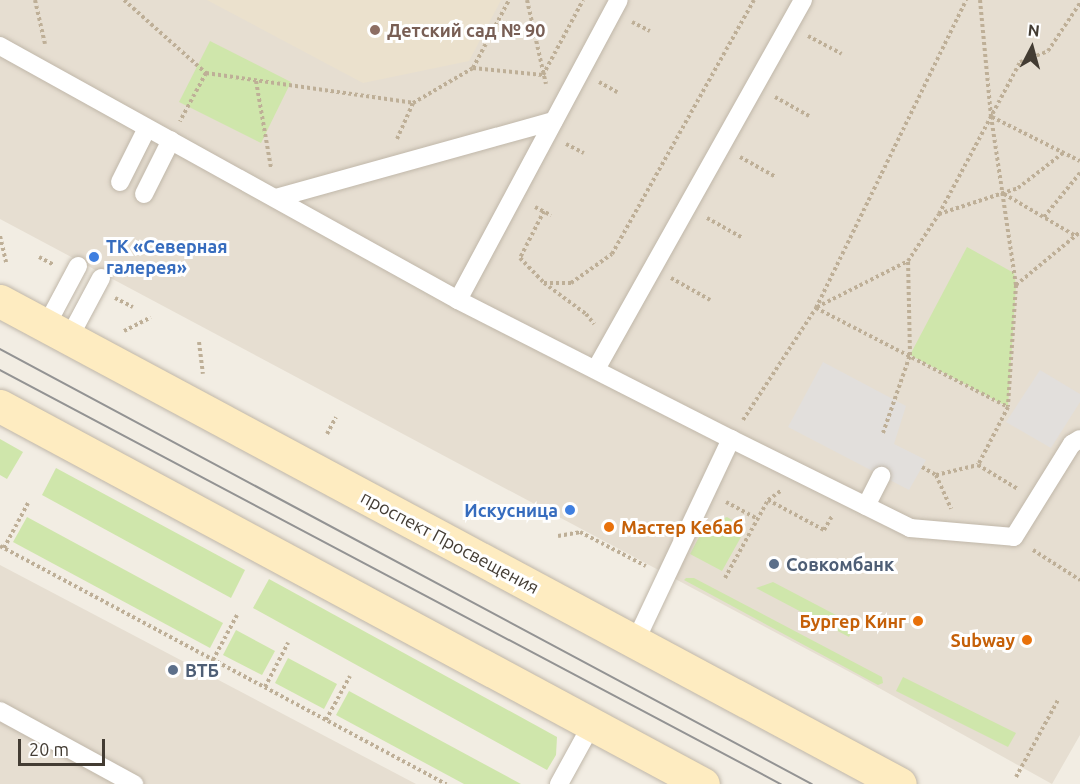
<!DOCTYPE html>
<meta charset="utf-8">
<style>
body{margin:0}
#map{position:relative;width:1080px;height:784px;overflow:hidden;background:#f2ede3;font-family:Ubuntu,sans-serif}
div>[style]{position:absolute}
.residential>*{inset:0;background:#e6ded1}
.education>*{inset:0;background:#ebe1cd}
.green>*{inset:0;background:#cfe6ab}
.parking>*{inset:0;background:#e2dfdc}
.path>*{height:4px;margin-top:-2px;transform-origin:0;background:repeating-linear-gradient(90deg,#beaf97 0 3px,transparent 0 6px)}
.roads{filter:drop-shadow(0 0 2px #c0b7a9) drop-shadow(0 0 2px #c0b7a9)}
.service>*{height:18px;margin:-9px;padding:0 9px;transform-origin:9px;border-radius:9px;background:#fff}
.secondary>*{height:33px;margin:-16.5px;padding:0 16.5px;transform-origin:16.5px;border-radius:16.5px;background:#feecc1}
.tram>*{height:1.5px;margin:-0.75px;padding:0 0.75px;transform-origin:0.75px;border-radius:0.75px;background:#939393}
.dots>*{width:16px;height:16px;translate:-50% -50%;box-sizing:border-box;border:3px solid #fff;border-radius:50%}
span{translate:-50% -50%;white-space:nowrap;text-align:center;line-height:1.15;-webkit-text-stroke:6px #fff;paint-order:stroke}
.education-label{font-size:18px;color:#785e54;font-weight:700}
.left{translate:0 -50%;text-align:left}
.shop-label{font-size:18px;color:#366cbe;font-weight:700}
.right{translate:-100% -50%;text-align:right}
.food-label{font-size:18px;color:#c56008;font-weight:700}
.street-label{font-size:18px;color:#433c33}
.service-label{font-size:18px;color:#4e5e75;font-weight:700}
.north{position:absolute;left:1002px;top:18px;width:60px;height:60px;-webkit-text-stroke:4px #fff;paint-order:stroke;rotate:6deg;font-size:16px;font-weight:700;line-height:24px;text-align:center;color:#433c33}
.north::after{content:'';display:block;margin:auto;width:21px;height:27px;background:#433c33;clip-path:polygon(50% 0,100% 100%,50% 72%,0 100%)}
.scale{position:absolute;left:18px;top:739px;width:87px;height:27px;box-sizing:border-box;border:3px solid #433c33;border-top:0;padding-left:8px;font-size:18px;line-height:21px;white-space:nowrap;color:#433c33;-webkit-text-stroke:4px #fff;paint-order:stroke}
</style>
<div id="map">
<div class="residential">
<i style="clip-path:polygon(0 0,1080px 0,1080px 735px,1052px 784px,861px 678px,0 219px)"></i>
<i style="clip-path:polygon(0 565px,416px 784px,0 784px)"></i>
</div>
<div class="education">
<i style="clip-path:polygon(207px 0,501px 0,469px 61px,363px 83px)"></i>
</div>
<div class="green">
<i style="clip-path:polygon(210px 41px,291px 82px,261px 143px,179px 102px)"></i>
<i style="clip-path:polygon(967px 247px,1014px 273px,1016px 285px,1008px 407px,910px 355px)"></i>
<i style="clip-path:polygon(0 439px,23px 452px,7px 479px,0 475px)"></i>
<i style="clip-path:polygon(56px 468px,245px 570px,231px 598px,42px 495px)"></i>
<i style="clip-path:polygon(27px 517px,223px 623px,210px 648px,13px 542px)"></i>
<i style="clip-path:polygon(727px 517px,746px 528px,722px 571px,690px 554px,706px 524px)"></i>
<i style="clip-path:polygon(686px 578px,694px 578px,882px 677px,883px 683px,878px 685px,684px 580px)"></i>
<i style="clip-path:polygon(269px 579px,557px 737px,556px 755px,547px 770px,253px 608px)"></i>
<i style="clip-path:polygon(773px 582px,855px 625px,849px 637px,756px 588px)"></i>
<i style="clip-path:polygon(236px 630px,275px 651px,262px 675px,223px 655px)"></i>
<i style="clip-path:polygon(288px 658px,337px 684px,324px 709px,275px 683px)"></i>
<i style="clip-path:polygon(903px 677px,1016px 733px,1008px 747px,896px 691px)"></i>
<i style="clip-path:polygon(349px 691px,521px 784px,464px 784px,336px 715px)"></i>
</div>
<div class="parking">
<i style="clip-path:polygon(823px 362px,906px 406px,894px 444px,926px 460px,909px 490px,788px 427px)"></i>
<i style="clip-path:polygon(1040px 370px,1080px 394px,1080px 402px,1051px 448px,1006px 422px)"></i>
</div>
<div class="path">
<i style="left:35px;top:0;width:45px;rotate:77.2deg"></i>
<i style="left:124px;top:0;width:110px;rotate:41.7deg"></i>
<i style="left:206px;top:73px;width:55px;rotate:118.4deg"></i>
<i style="left:527px;top:0;width:86px;rotate:77.3deg"></i>
<i style="left:980px;top:0;width:117px;rotate:84.6deg"></i>
<i style="left:991px;top:116px;width:171px;rotate:81.6deg"></i>
<i style="left:1016px;top:285px;width:122px;rotate:93.8deg"></i>
<i style="left:1008px;top:407px;width:65px;rotate:117.3deg"></i>
<i style="left:978px;top:465px;width:47px;rotate:31deg"></i>
<i style="left:632px;top:22px;width:20px;rotate:27deg"></i>
<i style="left:808px;top:36px;width:38px;rotate:28deg"></i>
<i style="left:473px;top:68px;width:70px;rotate:5.7deg"></i>
<i style="left:543px;top:75px;width:85px;rotate:-61.9deg"></i>
<i style="left:206px;top:73px;width:209px;rotate:8.2deg"></i>
<i style="left:256px;top:81px;width:88px;rotate:80.2deg"></i>
<i style="left:599px;top:82px;width:21px;rotate:29deg"></i>
<i style="left:775px;top:97px;width:39px;rotate:29deg"></i>
<i style="left:992px;top:117px;width:98px;rotate:26.6deg"></i>
<i style="left:397px;top:139px;width:39px;rotate:-66deg"></i>
<i style="left:413px;top:103px;width:69px;rotate:-30.3deg"></i>
<i style="left:473px;top:68px;width:77px;rotate:-62.1deg"></i>
<i style="left:566px;top:144px;width:20px;rotate:27deg"></i>
<i style="left:740px;top:157px;width:41px;rotate:29.1deg"></i>
<i style="left:1004px;top:194px;width:83px;rotate:30.3deg"></i>
<i style="left:535px;top:207px;width:18px;rotate:27deg"></i>
<i style="left:544px;top:211px;width:53px;rotate:117.1deg"></i>
<i style="left:520px;top:258px;width:35px;rotate:46deg"></i>
<i style="left:544px;top:283px;width:52px;rotate:36.4deg"></i>
<i style="left:586px;top:314px;width:13px;rotate:51deg"></i>
<i style="left:939px;top:214px;width:172px;rotate:-61.9deg"></i>
<i style="left:1020px;top:62px;width:30px;rotate:-21deg"></i>
<i style="left:1048px;top:51px;width:58px;rotate:-56.3deg"></i>
<i style="left:1044px;top:217px;width:57px;rotate:-50.7deg"></i>
<i style="left:707px;top:218px;width:41px;rotate:29.1deg"></i>
<i style="left:0;top:236px;width:27px;rotate:77deg"></i>
<i style="left:39px;top:257px;width:17px;rotate:28deg"></i>
<i style="left:671px;top:278px;width:45px;rotate:29.4deg"></i>
<i style="left:544px;top:283px;width:27px"></i>
<i style="left:571px;top:283px;width:50px;rotate:-35.3deg"></i>
<i style="left:612px;top:254px;width:291px;rotate:-60.8deg"></i>
<i style="left:1016px;top:285px;width:83px;rotate:-39.6deg"></i>
<i style="left:115px;top:298px;width:20px;rotate:27deg"></i>
<i style="left:817px;top:307px;width:102px;rotate:-26.8deg"></i>
<i style="left:816px;top:308px;width:216px;rotate:27.3deg"></i>
<i style="left:124px;top:331px;width:30px;rotate:-27deg"></i>
<i style="left:199px;top:342px;width:32px;rotate:83deg"></i>
<i style="left:743px;top:420px;width:134px;rotate:-56.9deg"></i>
<i style="left:816px;top:308px;width:343px;rotate:-64deg"></i>
<i style="left:883px;top:433px;width:83px;rotate:-70.9deg"></i>
<i style="left:910px;top:355px;width:94px;rotate:-91.2deg"></i>
<i style="left:908px;top:261px;width:56px;rotate:-56.6deg"></i>
<i style="left:939px;top:214px;width:83px;rotate:-18.2deg"></i>
<i style="left:1018px;top:188px;width:57px;rotate:-37.9deg"></i>
<i style="left:327px;top:434px;width:19px;rotate:-62deg"></i>
<i style="left:922px;top:467px;width:16px;rotate:30deg"></i>
<i style="left:936px;top:475px;width:37px;rotate:66deg"></i>
<i style="left:936px;top:475px;width:43px;rotate:-13.4deg"></i>
<i style="left:768px;top:500px;width:64px;rotate:28.2deg"></i>
<i style="left:824px;top:530px;width:16px;rotate:-60deg"></i>
<i style="left:726px;top:502px;width:36px;rotate:28deg"></i>
<i style="left:558px;top:536px;width:22px;rotate:-10deg"></i>
<i style="left:580px;top:532px;width:74px;rotate:27.3deg"></i>
<i style="left:0;top:546px;width:506px;rotate:28.09deg"></i>
<i style="left:4px;top:548px;width:51px;rotate:-61.9deg"></i>
<i style="left:1033px;top:550px;width:56px;rotate:32.6deg"></i>
<i style="left:725px;top:578px;width:89px;rotate:-61.1deg"></i>
<i style="left:768px;top:500px;width:17px;rotate:-36deg"></i>
<i style="left:213px;top:660px;width:51px;rotate:-61.9deg"></i>
<i style="left:265px;top:687px;width:50px;rotate:-62.4deg"></i>
<i style="left:326px;top:720px;width:50px;rotate:-61.4deg"></i>
<i style="left:1016px;top:777px;width:88px;rotate:-61.4deg"></i>
</div>
<div class="roads">
<div class="service">
<i style="left:0;top:46px;width:524px;rotate:29.01deg"></i>
<i style="left:458px;top:300px;width:306px;rotate:27deg"></i>
<i style="left:731px;top:439px;width:225px;rotate:115.3deg"></i>
<i style="left:120px;top:182px;width:60px;rotate:-63.4deg"></i>
<i style="left:144px;top:194px;width:60px;rotate:-63.4deg"></i>
<i style="left:276px;top:198px;width:288px;rotate:-15.5deg"></i>
<i style="left:458px;top:300px;width:340px;rotate:-61.8deg"></i>
<i style="left:46px;top:326px;width:68px;rotate:-61.9deg"></i>
<i style="left:69px;top:338px;width:68px;rotate:-61.9deg"></i>
<i style="left:596px;top:369px;width:423px;rotate:-60.7deg"></i>
<i style="left:731px;top:439px;width:200px;rotate:26.4deg"></i>
<i style="left:910px;top:528px;width:104px;rotate:4.9deg"></i>
<i style="left:1014px;top:537px;width:110px;rotate:-58.1deg"></i>
<i style="left:1072px;top:444px;width:9px;rotate:-32deg"></i>
<i style="left:866px;top:506px;width:34px;rotate:-63deg"></i>
<i style="left:0;top:711px;width:153px;rotate:28.6deg"></i>
<i style="left:559px;top:784px;width:68px;rotate:-61.2deg"></i>
</div>
<div class="secondary">
<i style="left:0;top:301px;width:1021px;rotate:28.22deg"></i>
<i style="left:0;top:406px;width:798px;rotate:28.27deg"></i>
</div>
</div>
<div class="tram">
<i style="left:0;top:349px;width:921px;rotate:28.18deg"></i>
<i style="left:0;top:370px;width:884px;rotate:27.93deg"></i>
</div>
<div class="dots">
<i style="left:375px;top:30px;background:#8d6e63"></i>
<i style="left:94px;top:257px;background:#3f7fe0"></i>
<i style="left:570px;top:510px;background:#3f7fe0"></i>
<i style="left:609px;top:527px;background:#e8710a"></i>
<i style="left:774px;top:564px;background:#5c6f8a"></i>
<i style="left:918px;top:621px;background:#e8710a"></i>
<i style="left:1027px;top:640px;background:#e8710a"></i>
<i style="left:173px;top:670px;background:#5c6f8a"></i>
</div>
<div class="education-label">
<span class="left" style="left:387px;top:30px">Детский сад № 90</span>
</div>
<div class="shop-label">
<span class="left" style="left:106px;top:257px">ТК «Северная<br>галерея»</span>
<span class="right" style="left:558px;top:510px">Искусница</span>
</div>
<div class="food-label">
<span class="left" style="left:621px;top:527px">Мастер Кебаб</span>
<span class="right" style="left:906px;top:621px">Бургер Кинг</span>
<span class="right" style="left:1015px;top:640px">Subway</span>
</div>
<div class="street-label">
<span style="left:450px;top:542px;rotate:28deg">проспект Просвещения</span>
</div>
<div class="service-label">
<span class="left" style="left:786px;top:564px">Совкомбанк</span>
<span class="left" style="left:185px;top:670px">ВТБ</span>
</div>
<div class="north">N</div>
<div class="scale">20 m</div>
</div>
